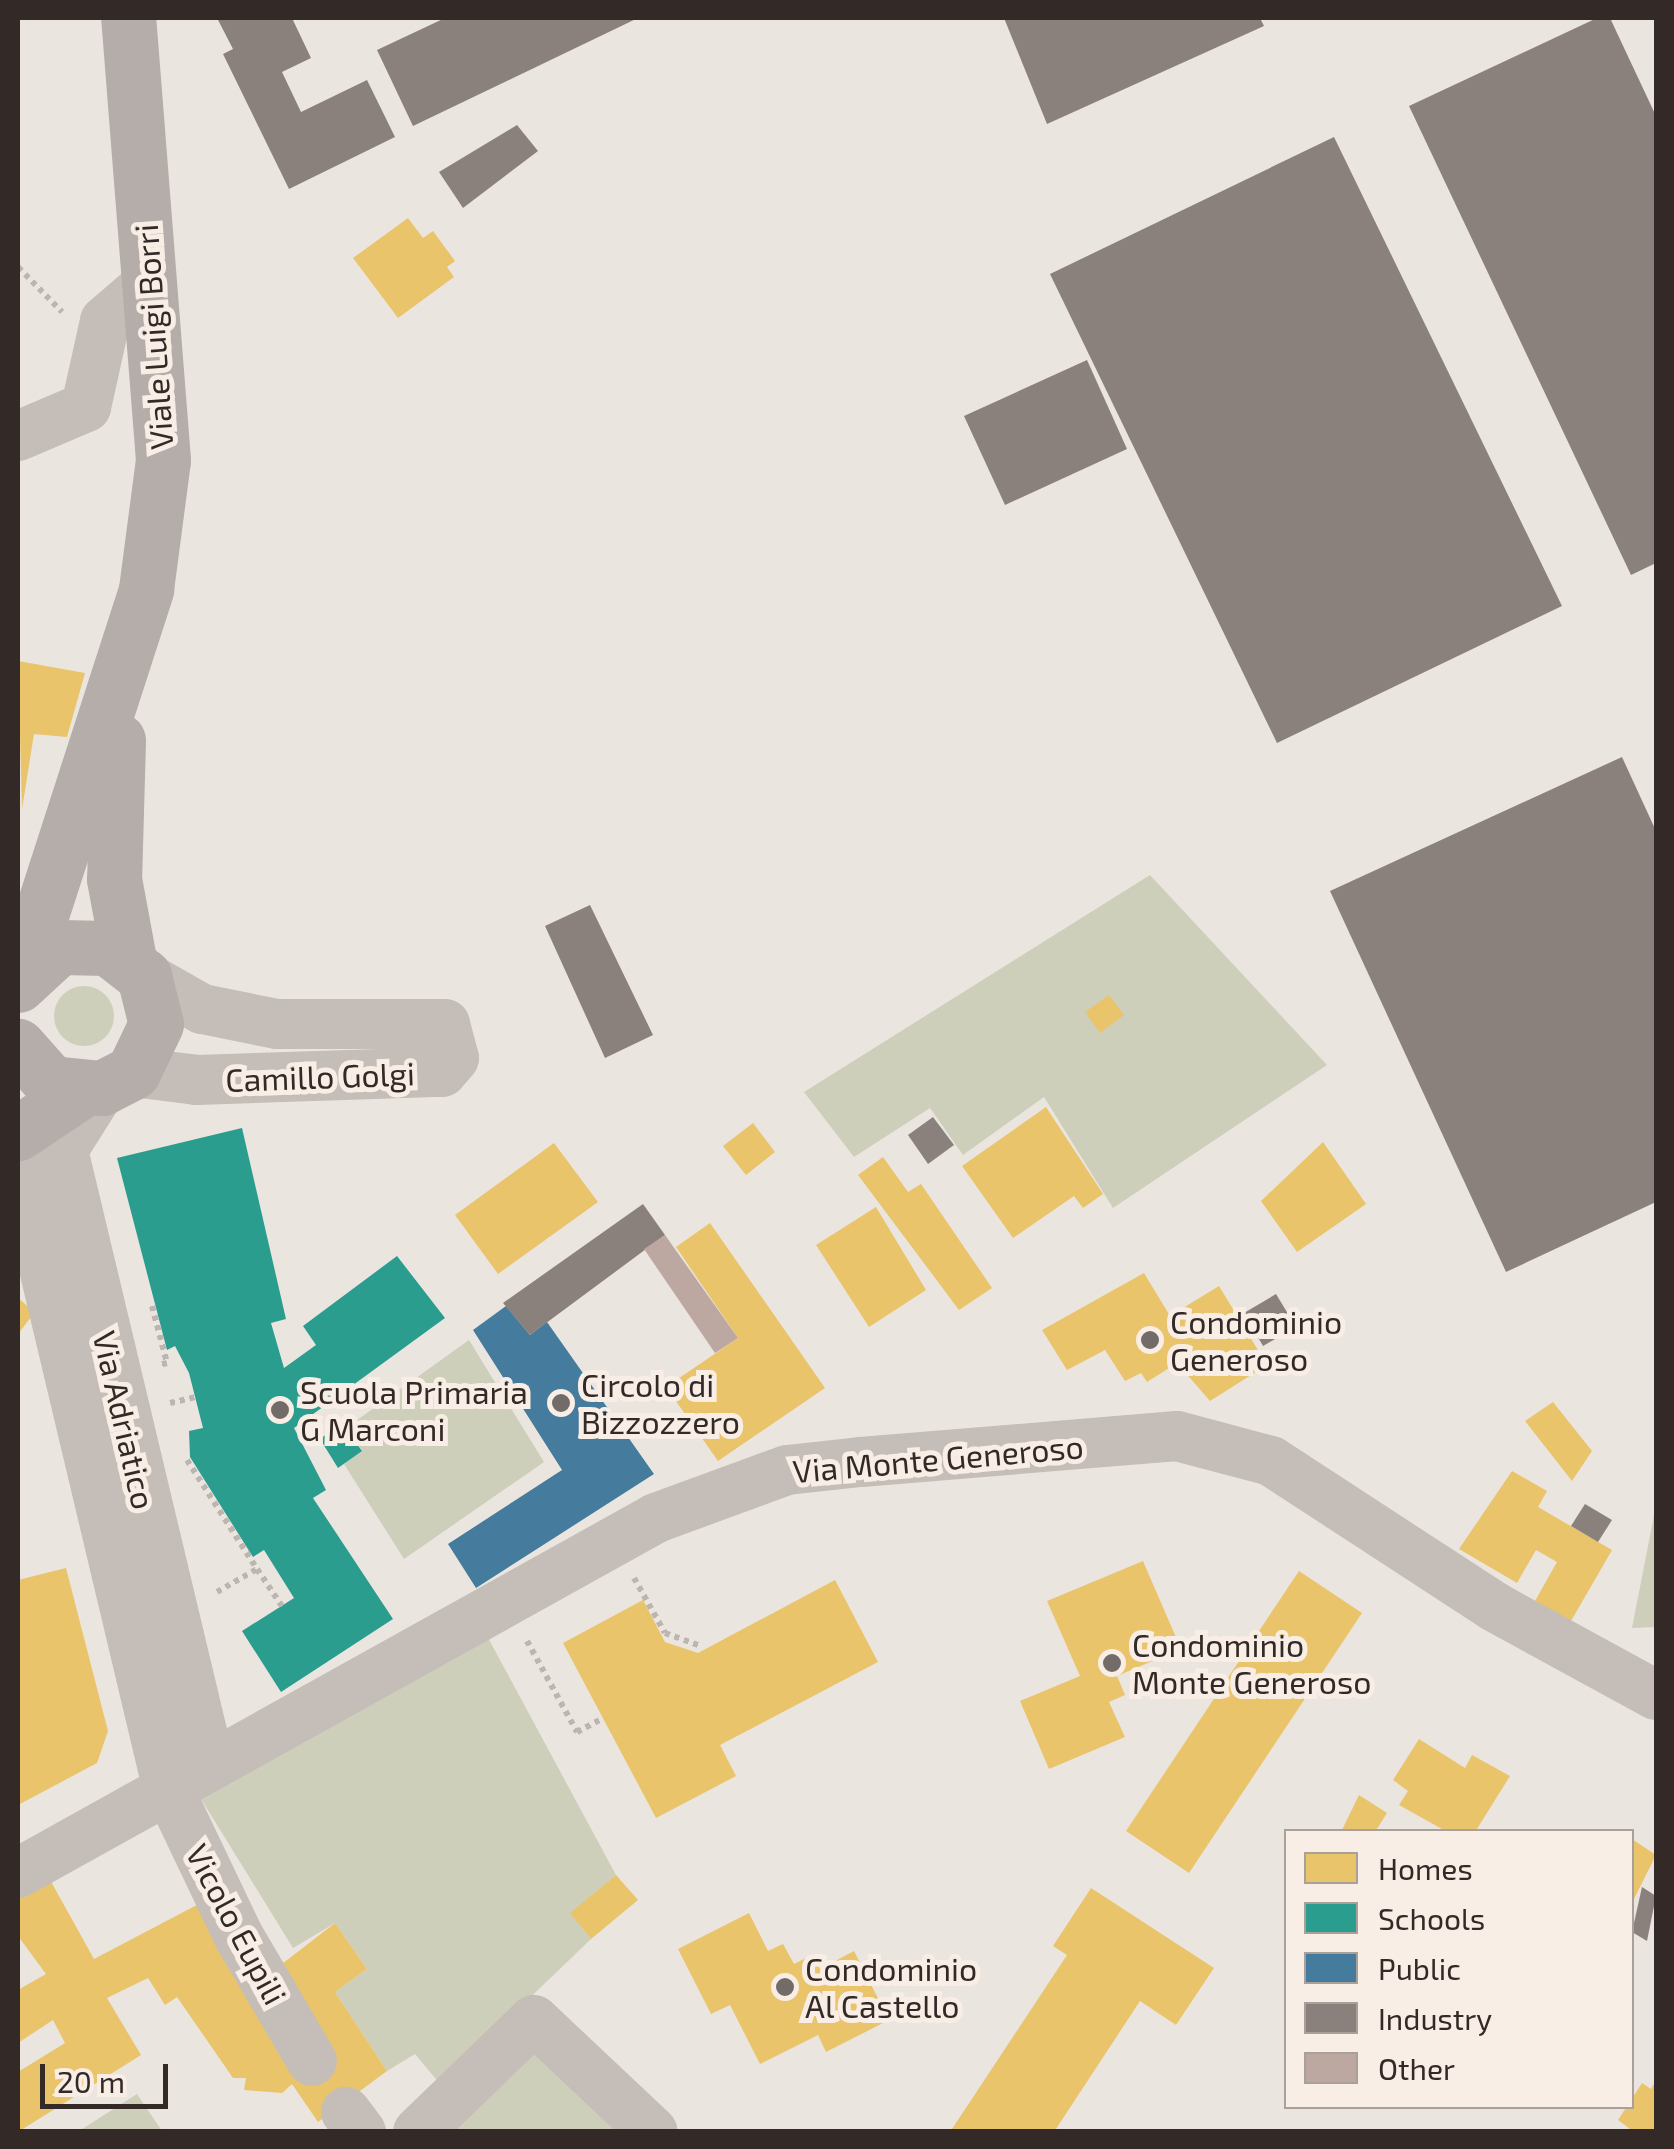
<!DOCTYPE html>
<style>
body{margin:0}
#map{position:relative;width:1674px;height:2149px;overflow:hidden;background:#ebe5df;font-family:"Exo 2",sans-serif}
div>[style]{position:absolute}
.green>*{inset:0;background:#cdcfba}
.round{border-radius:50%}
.homes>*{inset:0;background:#e9c46a}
.schools>*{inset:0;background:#2a9d8f}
.public>*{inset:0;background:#457b9d}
.industry>*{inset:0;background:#8a817c}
.building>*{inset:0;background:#bda8a1}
.path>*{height:6px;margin-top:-3px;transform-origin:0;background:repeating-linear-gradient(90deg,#bcb5b1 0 5px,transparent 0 10px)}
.street>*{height:50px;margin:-25px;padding:0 25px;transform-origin:25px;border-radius:25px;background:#c4bdb8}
.secondary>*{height:55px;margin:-27.5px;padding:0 27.5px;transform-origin:27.5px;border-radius:27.5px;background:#b4ada9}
.dots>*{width:28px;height:28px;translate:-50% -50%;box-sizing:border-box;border:5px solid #f8eee6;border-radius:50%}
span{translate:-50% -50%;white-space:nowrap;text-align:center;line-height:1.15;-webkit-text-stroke:10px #f8eee6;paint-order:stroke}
.street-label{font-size:32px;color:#332a27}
.poi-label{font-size:32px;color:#332a27}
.left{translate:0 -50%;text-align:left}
.frame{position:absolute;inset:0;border:20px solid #332a27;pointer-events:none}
.legend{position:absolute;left:1284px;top:1829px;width:350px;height:280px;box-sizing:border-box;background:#f8eee6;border:2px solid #a9a09a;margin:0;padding:12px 18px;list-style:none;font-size:30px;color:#332a27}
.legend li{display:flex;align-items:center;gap:20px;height:50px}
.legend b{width:50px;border:2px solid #a9a09a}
.scale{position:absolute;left:40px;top:2064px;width:128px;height:45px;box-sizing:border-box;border:5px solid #332a27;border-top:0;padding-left:12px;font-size:30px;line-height:35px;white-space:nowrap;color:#332a27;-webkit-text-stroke:8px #f8eee6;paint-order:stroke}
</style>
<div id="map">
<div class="green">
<i style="clip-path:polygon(1150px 875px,1327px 1065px,1113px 1208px,1044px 1097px,963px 1155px,930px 1108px,854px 1157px,804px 1092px)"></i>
<i class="round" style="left:54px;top:986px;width:60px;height:60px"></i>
<i style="clip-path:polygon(469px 1340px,544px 1462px,404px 1559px,344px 1464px,362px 1450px,346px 1428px)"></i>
<i style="clip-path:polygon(1656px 1507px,1656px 1627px,1632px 1628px,1655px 1510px)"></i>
<i style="clip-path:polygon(486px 1634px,616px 1875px,571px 1913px,591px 1939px,440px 2084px,415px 2054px,387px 2071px,335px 1992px,367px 1969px,335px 1923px,293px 1948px,201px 1799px)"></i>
<i style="clip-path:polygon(537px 2036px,640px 2132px,444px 2132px)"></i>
<i style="clip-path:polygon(137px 2094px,162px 2131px,79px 2131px)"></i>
</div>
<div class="homes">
<i style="clip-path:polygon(408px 218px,423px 238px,433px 231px,455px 261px,447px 267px,454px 277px,398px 318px,353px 258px)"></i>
<i style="clip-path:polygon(18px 661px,85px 673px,67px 737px,34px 734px,22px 809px)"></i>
<i style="clip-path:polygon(1109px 995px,1124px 1015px,1100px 1033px,1085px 1012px)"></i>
<i style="clip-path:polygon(1046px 1107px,1103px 1194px,1083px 1208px,1074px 1196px,1013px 1238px,962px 1166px)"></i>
<i style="clip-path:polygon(753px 1123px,775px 1152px,746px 1175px,723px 1146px)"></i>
<i style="clip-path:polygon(1323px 1142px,1366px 1204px,1297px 1252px,1261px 1201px)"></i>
<i style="clip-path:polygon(554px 1143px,598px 1202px,498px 1274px,455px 1215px)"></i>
<i style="clip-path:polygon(883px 1157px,908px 1192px,921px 1184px,992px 1288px,959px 1310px,858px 1175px)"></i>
<i style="clip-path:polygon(876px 1207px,926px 1290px,869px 1327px,816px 1245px)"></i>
<i style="clip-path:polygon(710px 1223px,825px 1388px,718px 1461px,666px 1387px,738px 1338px,676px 1247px)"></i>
<i style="clip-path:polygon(1144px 1273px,1170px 1316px,1219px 1286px,1267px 1365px,1210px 1401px,1177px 1363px,1147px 1382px,1141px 1373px,1125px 1381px,1105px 1350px,1067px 1370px,1042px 1330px)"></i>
<i style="clip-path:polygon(18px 1298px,35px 1312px,18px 1334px)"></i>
<i style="clip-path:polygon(1553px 1402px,1592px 1451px,1572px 1481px,1525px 1421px)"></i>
<i style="clip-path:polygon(1512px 1471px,1547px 1491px,1538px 1507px,1612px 1550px,1571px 1621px,1535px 1601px,1557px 1562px,1536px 1550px,1517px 1583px,1459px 1549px)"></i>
<i style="clip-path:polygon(1143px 1561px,1181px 1649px,1117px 1676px,1125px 1695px,1109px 1702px,1125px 1737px,1049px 1769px,1020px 1701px,1080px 1676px,1047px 1601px)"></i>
<i style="clip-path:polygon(66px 1568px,108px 1731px,97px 1763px,18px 1805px,18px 1580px)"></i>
<i style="clip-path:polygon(1299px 1571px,1362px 1613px,1189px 1873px,1126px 1831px)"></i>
<i style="clip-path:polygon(835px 1580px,878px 1662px,720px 1745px,736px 1776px,656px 1818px,563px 1643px,643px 1600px,665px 1642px,698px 1653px)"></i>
<i style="clip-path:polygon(1419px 1739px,1465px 1768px,1472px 1755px,1510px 1776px,1475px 1832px,1442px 1829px,1399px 1805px,1408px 1791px,1393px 1780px)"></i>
<i style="clip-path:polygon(1359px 1795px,1387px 1813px,1375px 1832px,1341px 1832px)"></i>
<i style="clip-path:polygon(1632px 1839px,1656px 1855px,1632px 1903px)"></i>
<i style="clip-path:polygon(616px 1875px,638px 1900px,591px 1939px,570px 1913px)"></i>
<i style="clip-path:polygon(49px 1878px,94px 1959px,212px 1897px,269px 1974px,335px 1923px,367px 1969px,335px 1992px,387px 2071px,318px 2122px,292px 2084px,282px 2093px,244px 2090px,246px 2078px,233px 2078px,177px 1997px,165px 2005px,148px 1978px,107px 1998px,141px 2055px,18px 2132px,18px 2072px,65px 2043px,53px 2020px,18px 2043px,18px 1990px,46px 1974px,18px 1936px,18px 1892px)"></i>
<i style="clip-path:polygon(1091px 1888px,1214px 1968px,1176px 2025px,1140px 2001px,1054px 2132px,950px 2132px,1067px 1955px,1053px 1946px)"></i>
<i style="clip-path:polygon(749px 1913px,768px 1951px,783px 1944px,794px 1964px,812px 1955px,820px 1969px,854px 1951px,889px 2020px,826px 2052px,818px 2035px,760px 2064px,730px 2005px,711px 2014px,678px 1949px)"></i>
<i style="clip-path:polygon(1656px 2080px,1656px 2132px,1634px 2132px,1618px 2120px,1642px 2083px,1651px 2089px)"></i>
</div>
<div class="schools">
<i style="clip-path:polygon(242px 1128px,286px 1319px,271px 1323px,284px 1368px,316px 1345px,303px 1326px,397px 1256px,445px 1318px,294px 1428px,326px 1490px,313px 1498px,393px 1619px,281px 1692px,242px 1631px,294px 1598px,264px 1550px,253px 1557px,190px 1457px,189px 1431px,203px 1428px,189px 1373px,175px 1346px,167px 1350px,117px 1158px)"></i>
<i style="clip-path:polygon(342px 1423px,362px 1451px,338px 1468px,320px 1439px)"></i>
</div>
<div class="public">
<i style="clip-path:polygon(506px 1306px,530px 1335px,547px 1322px,654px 1474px,476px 1588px,448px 1544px,562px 1470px,473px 1330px)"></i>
</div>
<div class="industry">
<i style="clip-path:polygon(217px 18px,292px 18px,311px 58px,282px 72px,301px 112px,367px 80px,395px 137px,289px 189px,223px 54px,233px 49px)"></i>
<i style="clip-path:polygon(445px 18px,638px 18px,413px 126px,377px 50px)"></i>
<i style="clip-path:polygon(1004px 18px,1260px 18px,1264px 26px,1047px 124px)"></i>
<i style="clip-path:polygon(1597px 18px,1610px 18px,1656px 116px,1656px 563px,1631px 575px,1409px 106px)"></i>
<i style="clip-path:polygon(517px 125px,538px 151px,463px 208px,439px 172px)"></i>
<i style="clip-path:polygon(1334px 137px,1562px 606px,1277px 743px,1050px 274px)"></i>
<i style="clip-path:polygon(1087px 360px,1127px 449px,1005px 505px,964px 416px)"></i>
<i style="clip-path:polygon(1622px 757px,1656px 831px,1656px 1202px,1506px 1272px,1330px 891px)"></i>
<i style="clip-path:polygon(590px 905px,653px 1035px,605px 1058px,545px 926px)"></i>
<i style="clip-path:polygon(933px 1117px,954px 1145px,928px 1164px,908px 1135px)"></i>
<i style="clip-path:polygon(643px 1204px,665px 1235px,530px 1335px,503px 1303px)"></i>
<i style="clip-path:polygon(1276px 1294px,1296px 1327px,1263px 1346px,1244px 1313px)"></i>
<i style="clip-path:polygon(1585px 1504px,1612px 1520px,1598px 1542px,1571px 1526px)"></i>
<i style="clip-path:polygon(1642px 1887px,1656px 1896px,1647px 1941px,1632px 1932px)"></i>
</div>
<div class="building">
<i style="clip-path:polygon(665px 1235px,738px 1338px,715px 1353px,644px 1249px)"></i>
</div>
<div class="path">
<i style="left:18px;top:267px;width:63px;rotate:45.6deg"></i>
<i style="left:152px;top:1306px;width:59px;rotate:75.3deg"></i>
<i style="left:167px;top:1363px;width:8px;rotate:166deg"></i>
<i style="left:170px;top:1403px;width:26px;rotate:-13deg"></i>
<i style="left:187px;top:1460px;width:130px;rotate:57.3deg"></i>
<i style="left:634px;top:1578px;width:63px;rotate:60.6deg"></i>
<i style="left:665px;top:1633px;width:38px;rotate:20deg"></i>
<i style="left:217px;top:1592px;width:46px;rotate:-29.9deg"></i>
<i style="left:257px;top:1569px;width:45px;rotate:56deg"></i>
<i style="left:527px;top:1641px;width:104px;rotate:61.2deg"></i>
<i style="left:577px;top:1732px;width:30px;rotate:-28deg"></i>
</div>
<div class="street">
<i style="left:18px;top:436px;width:74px;rotate:-23.1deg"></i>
<i style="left:86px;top:407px;width:88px;rotate:-77.5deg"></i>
<i style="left:105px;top:321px;width:58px;rotate:-40.8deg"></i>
<i style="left:133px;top:1072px;width:64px;rotate:7.1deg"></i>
<i style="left:197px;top:1080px;width:245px;rotate:-1.9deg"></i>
<i style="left:442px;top:1072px;width:18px;rotate:-49deg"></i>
<i style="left:454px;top:1058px;width:35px;rotate:-105deg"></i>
<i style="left:445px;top:1024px;width:168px;rotate:180deg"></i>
<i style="left:277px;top:1024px;width:76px;rotate:-168.7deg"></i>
<i style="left:202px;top:1009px;width:67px;rotate:-150.4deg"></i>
<i style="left:102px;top:1088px;width:73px;rotate:122.2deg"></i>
<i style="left:63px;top:1150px;width:628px;rotate:76.56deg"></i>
<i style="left:18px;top:1159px;width:644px;rotate:76.63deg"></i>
<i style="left:167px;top:1786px;width:165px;rotate:64.5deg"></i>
<i style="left:238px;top:1935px;width:146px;rotate:59.6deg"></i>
<i style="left:18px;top:1873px;width:730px;rotate:-29.09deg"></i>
<i style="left:656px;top:1518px;width:140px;rotate:-20.1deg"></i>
<i style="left:787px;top:1470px;width:74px;rotate:-6.2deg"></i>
<i style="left:861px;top:1462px;width:317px;rotate:-4.7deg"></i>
<i style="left:1177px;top:1436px;width:97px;rotate:14.9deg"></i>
<i style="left:1271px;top:1461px;width:267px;rotate:33.1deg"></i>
<i style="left:1495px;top:1607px;width:183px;rotate:28.7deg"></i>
<i style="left:346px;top:2112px;width:25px;rotate:53deg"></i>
<i style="left:418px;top:2132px;width:161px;rotate:-44deg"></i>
<i style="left:534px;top:2020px;width:163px;rotate:43.3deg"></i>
</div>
<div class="secondary">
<i style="left:118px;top:740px;width:139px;rotate:91.6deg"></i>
<i style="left:114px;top:879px;width:82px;rotate:79.5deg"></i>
<i style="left:21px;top:977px;width:408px;rotate:-72.1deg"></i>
<i style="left:146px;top:589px;width:130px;rotate:-82.5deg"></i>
<i style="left:163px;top:460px;width:443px;rotate:-94.5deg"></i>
<i style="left:18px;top:985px;width:56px;rotate:-42.8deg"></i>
<i style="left:59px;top:947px;width:49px;rotate:1.2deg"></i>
<i style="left:108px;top:948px;width:46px;rotate:37.9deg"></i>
<i style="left:144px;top:976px;width:49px;rotate:76deg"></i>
<i style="left:156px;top:1024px;width:53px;rotate:115.6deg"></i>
<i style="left:133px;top:1072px;width:35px;rotate:153deg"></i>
<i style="left:102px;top:1088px;width:51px;rotate:-174.4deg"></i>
<i style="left:51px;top:1083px;width:50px;rotate:-131.7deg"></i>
<i style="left:18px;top:1133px;width:77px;rotate:-33.9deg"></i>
</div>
<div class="dots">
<i style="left:1150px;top:1340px;background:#736b67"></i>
<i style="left:561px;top:1403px;background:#736b67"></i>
<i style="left:280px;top:1410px;background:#736b67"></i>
<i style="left:1112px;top:1663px;background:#736b67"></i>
<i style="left:785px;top:1987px;background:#736b67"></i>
</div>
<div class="street-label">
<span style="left:153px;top:337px;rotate:-94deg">Viale Luigi Borri</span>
<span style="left:320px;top:1076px;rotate:-2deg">Camillo Golgi</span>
<span style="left:125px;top:1420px;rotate:77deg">Via Adriatico</span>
<span style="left:938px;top:1458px;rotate:-5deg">Via Monte Generoso</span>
<span style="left:237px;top:1924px;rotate:62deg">Vicolo Eupili</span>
</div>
<div class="poi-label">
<span class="left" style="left:1170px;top:1340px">Condominio<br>Generoso</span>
<span class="left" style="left:581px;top:1403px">Circolo di<br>Bizzozzero</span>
<span class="left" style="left:300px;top:1410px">Scuola Primaria<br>G Marconi</span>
<span class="left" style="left:1132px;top:1663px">Condominio<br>Monte Generoso</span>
<span class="left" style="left:805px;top:1987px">Condominio<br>Al Castello</span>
</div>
<div class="frame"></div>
<ul class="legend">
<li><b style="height:28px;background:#e9c46a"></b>Homes</li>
<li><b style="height:28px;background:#2a9d8f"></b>Schools</li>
<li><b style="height:28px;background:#457b9d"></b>Public</li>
<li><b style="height:28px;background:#8a817c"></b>Industry</li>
<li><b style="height:28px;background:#bda8a1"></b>Other</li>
</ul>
<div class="scale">20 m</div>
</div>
